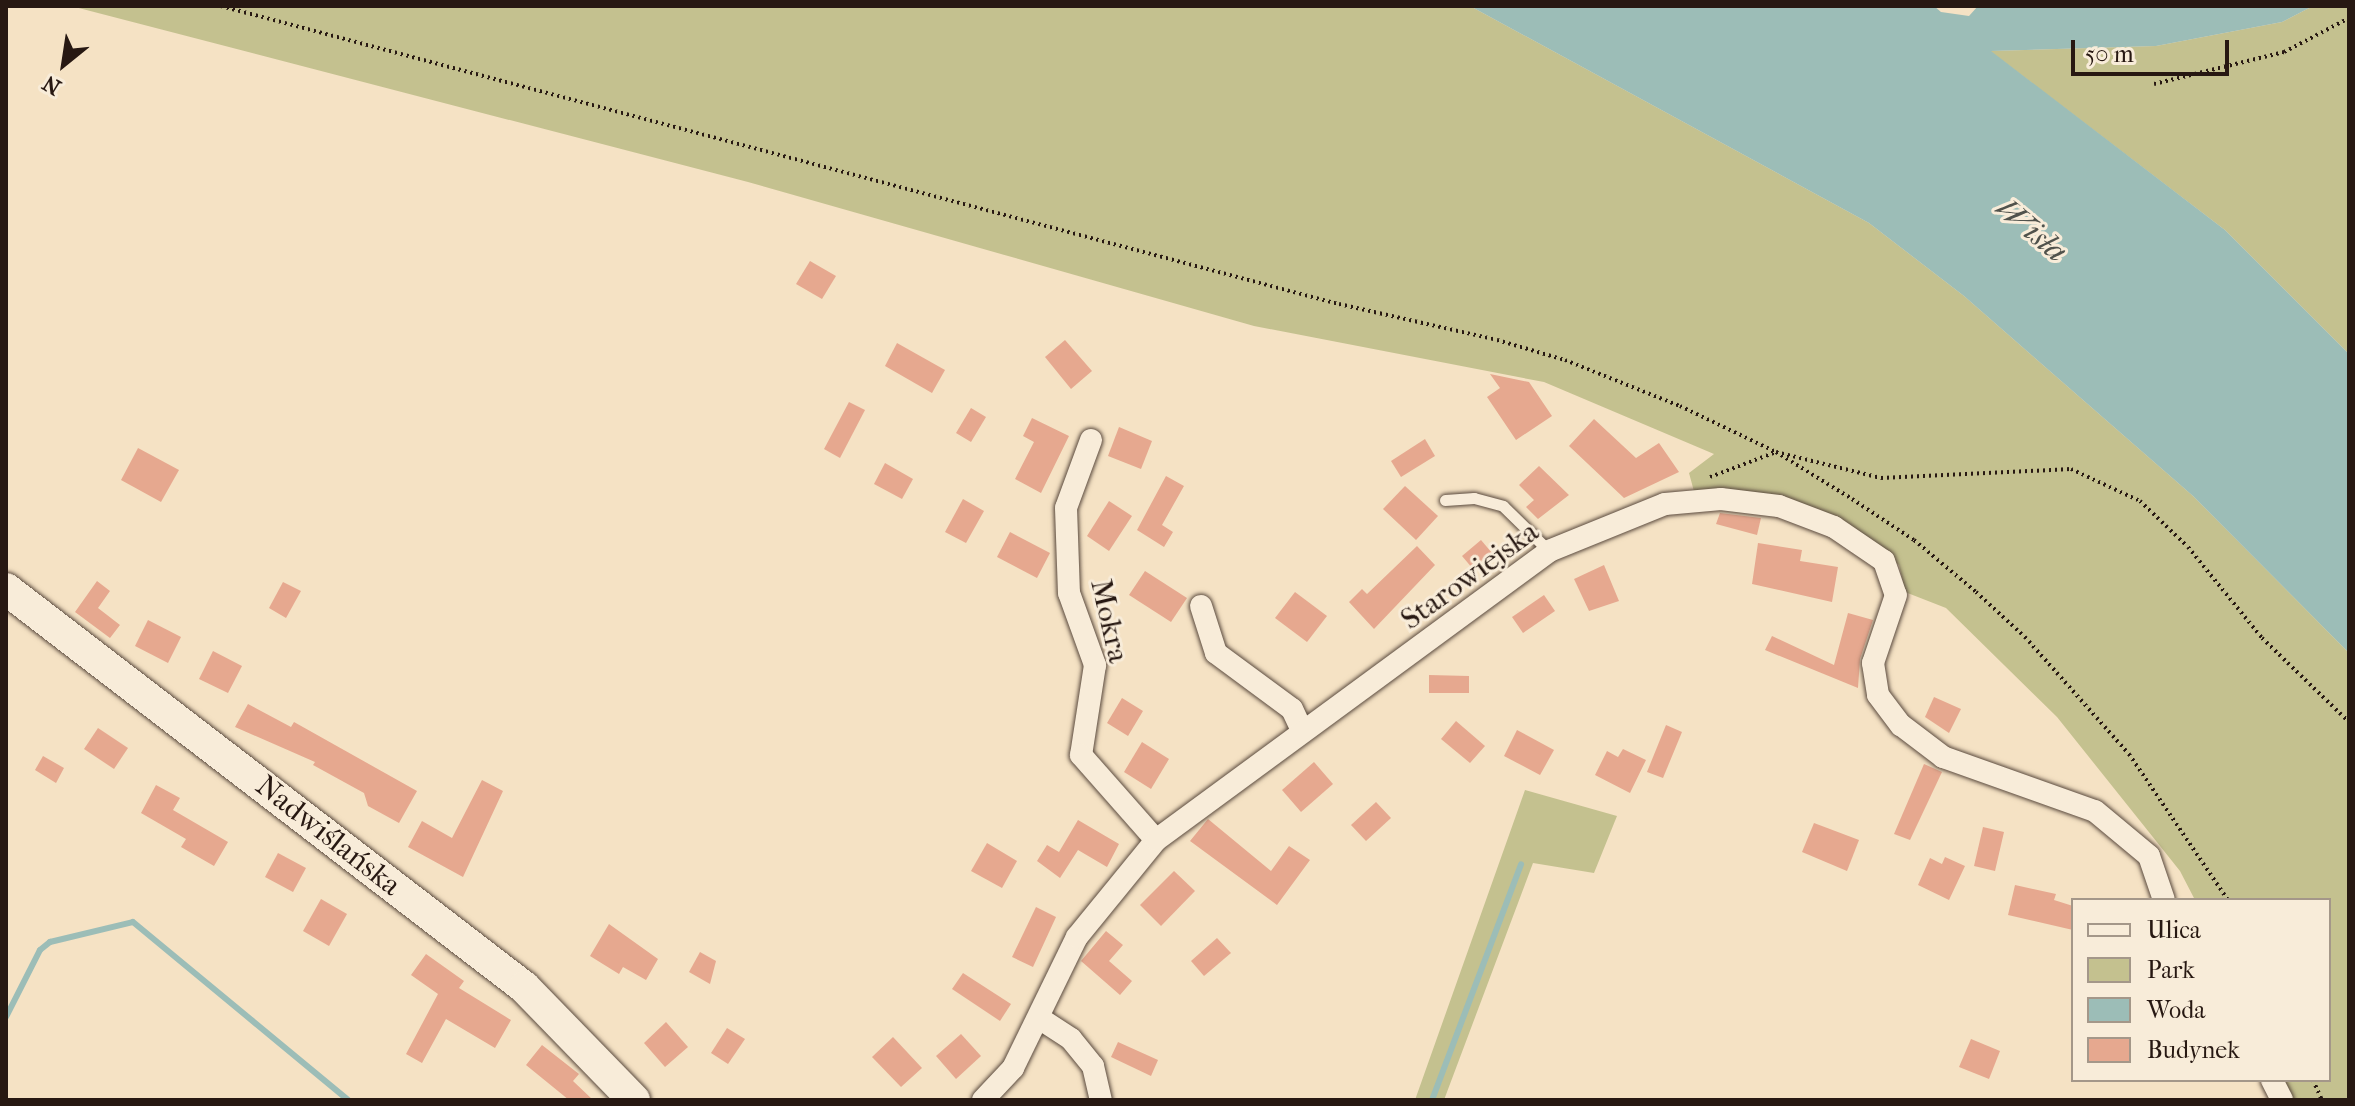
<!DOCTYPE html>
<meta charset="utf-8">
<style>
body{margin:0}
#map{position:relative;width:2355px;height:1106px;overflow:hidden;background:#f5e2c4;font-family:"IM FELL French Canon",serif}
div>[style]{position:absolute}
.green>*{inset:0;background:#c4c18f}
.water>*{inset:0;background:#9cbdb7}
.stream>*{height:6px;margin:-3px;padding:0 3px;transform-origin:3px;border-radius:3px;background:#9cbdb7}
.building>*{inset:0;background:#e6a88f}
.path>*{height:4px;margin-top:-2px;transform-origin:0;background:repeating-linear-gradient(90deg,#271812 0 2px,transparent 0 6px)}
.roads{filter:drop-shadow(0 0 2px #5a4a3e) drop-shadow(0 0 2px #5a4a3e)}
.lane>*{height:11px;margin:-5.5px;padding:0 5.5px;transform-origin:5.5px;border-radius:5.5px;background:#f8ecd9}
.street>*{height:22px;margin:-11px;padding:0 11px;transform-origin:11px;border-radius:11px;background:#f8ecd9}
.secondary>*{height:32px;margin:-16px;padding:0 16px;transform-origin:16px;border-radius:16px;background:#f8ecd9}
span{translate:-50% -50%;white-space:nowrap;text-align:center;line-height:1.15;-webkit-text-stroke:6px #f8ecd9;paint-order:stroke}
.street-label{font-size:30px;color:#271812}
.water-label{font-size:32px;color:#50524c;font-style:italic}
.frame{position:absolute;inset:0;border:8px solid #271812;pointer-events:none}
.legend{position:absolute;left:2071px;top:898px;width:260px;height:184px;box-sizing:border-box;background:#f8ecd9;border:2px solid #a49789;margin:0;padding:10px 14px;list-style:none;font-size:24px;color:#271812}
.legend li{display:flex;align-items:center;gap:16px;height:40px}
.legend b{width:40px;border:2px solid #a49789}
.north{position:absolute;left:24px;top:24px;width:80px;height:80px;-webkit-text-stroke:6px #f8ecd9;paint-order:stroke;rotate:210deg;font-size:22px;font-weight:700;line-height:32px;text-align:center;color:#271812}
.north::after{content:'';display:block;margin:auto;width:28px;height:36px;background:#271812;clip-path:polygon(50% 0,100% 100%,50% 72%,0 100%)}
.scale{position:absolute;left:2071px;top:40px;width:158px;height:36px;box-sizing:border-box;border:4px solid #271812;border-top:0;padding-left:10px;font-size:24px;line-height:28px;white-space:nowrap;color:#271812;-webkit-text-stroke:6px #f8ecd9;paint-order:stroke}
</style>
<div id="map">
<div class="green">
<i style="clip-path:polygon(71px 6px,1470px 6px,1869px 223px,1964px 296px,2193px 496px,2349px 653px,2349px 1100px,2289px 1100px,2282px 1080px,2329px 1080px,2329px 900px,2195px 900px,2180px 871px,2057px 717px,1946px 608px,1905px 592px,1899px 565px,1825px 515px,1695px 495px,1689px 473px,1714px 454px,1544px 382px,1254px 326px,748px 182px)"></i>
<i style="clip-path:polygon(2313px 6px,2349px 6px,2349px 354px,2225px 230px,1990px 51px,2156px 46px,2282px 22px)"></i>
<i style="clip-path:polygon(1525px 790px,1617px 816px,1594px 873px,1533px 863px,1444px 1100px,1415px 1100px)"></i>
</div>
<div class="water">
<i style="clip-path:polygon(1470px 6px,1934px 6px,1941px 12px,1969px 16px,1978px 6px,2313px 6px,2282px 22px,2156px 46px,1991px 51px,2225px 230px,2349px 354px,2349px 653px,2193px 496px,1964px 296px,1869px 223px)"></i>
</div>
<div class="stream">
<i style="left:6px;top:1017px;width:75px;rotate:-63.1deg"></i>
<i style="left:40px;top:950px;width:13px;rotate:-39deg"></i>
<i style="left:50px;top:942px;width:85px;rotate:-13.5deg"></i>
<i style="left:133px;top:922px;width:279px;rotate:39.6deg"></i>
<i style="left:1432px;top:1100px;width:252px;rotate:-69.3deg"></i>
</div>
<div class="building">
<i style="clip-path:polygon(810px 261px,836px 276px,822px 299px,796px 284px)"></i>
<i style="clip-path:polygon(1065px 340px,1092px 371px,1071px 389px,1045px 357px)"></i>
<i style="clip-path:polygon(897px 343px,945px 370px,932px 393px,885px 366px)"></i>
<i style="clip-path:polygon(1490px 374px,1529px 382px,1552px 416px,1516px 440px,1487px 397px,1500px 388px)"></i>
<i style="clip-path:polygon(849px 402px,865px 410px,840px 458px,824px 449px)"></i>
<i style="clip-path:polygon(971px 408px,986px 417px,971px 442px,956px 433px)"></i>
<i style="clip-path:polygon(1032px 418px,1069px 436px,1041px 493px,1015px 479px,1034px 442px,1023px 436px)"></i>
<i style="clip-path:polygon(1594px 419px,1636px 458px,1659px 443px,1679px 472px,1624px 498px,1569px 446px)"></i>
<i style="clip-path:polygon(1119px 427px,1152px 441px,1141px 469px,1108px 456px)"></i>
<i style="clip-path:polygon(1425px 439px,1435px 456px,1401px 477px,1391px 461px)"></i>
<i style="clip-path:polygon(138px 448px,179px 470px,161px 502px,121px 480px)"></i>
<i style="clip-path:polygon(885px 463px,913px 479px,902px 499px,874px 484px)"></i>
<i style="clip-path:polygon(1539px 466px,1569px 495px,1538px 519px,1526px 507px,1534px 500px,1519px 485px)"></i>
<i style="clip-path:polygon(1166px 476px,1184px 486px,1162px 525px,1173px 532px,1164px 547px,1137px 530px)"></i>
<i style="clip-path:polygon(1405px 486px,1438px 516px,1416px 540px,1383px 509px)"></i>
<i style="clip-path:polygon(963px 499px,984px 511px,966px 543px,945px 532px)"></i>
<i style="clip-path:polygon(1109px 501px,1132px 516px,1109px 551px,1087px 536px)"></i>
<i style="clip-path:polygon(1720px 513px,1761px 518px,1757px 535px,1716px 524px)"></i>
<i style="clip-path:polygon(1010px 532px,1050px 553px,1037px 578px,997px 557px)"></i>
<i style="clip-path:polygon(1481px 540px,1492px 553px,1473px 569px,1462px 556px)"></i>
<i style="clip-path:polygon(1758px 543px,1802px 550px,1800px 561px,1838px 567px,1832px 602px,1752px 584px)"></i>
<i style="clip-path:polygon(1417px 546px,1435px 565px,1374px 629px,1349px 602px,1362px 589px,1367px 594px)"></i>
<i style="clip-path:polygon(1604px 565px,1619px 601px,1589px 611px,1574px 579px)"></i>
<i style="clip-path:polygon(1145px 571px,1187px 598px,1171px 622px,1129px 595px)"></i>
<i style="clip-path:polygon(97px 581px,110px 591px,98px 608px,120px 625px,110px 638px,75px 612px)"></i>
<i style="clip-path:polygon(283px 582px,301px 591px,286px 618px,269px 608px)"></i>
<i style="clip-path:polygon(1295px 592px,1327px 616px,1307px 642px,1275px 618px)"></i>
<i style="clip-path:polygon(1544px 595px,1555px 611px,1523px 633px,1512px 617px)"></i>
<i style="clip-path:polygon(1848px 613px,1873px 620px,1860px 659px,1858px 688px,1765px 650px,1772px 636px,1834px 665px)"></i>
<i style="clip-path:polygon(148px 620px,181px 637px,168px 663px,135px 646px)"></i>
<i style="clip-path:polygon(213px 651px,242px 666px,228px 693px,199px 679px)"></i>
<i style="clip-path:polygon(1429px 675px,1469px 676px,1469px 693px,1429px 693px)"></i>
<i style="clip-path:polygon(1934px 697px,1961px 709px,1949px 733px,1925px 717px)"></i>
<i style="clip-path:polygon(1122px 698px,1143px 711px,1128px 736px,1107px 723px)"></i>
<i style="clip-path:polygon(248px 704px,291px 727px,294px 722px,417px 791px,399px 823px,368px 806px,364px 793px,313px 765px,315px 762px,235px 727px)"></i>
<i style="clip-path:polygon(1456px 721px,1485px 746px,1470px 763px,1441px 739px)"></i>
<i style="clip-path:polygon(1666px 725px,1682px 732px,1663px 778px,1647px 772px)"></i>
<i style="clip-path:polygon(98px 728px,128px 748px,114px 769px,84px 749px)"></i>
<i style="clip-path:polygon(1517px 730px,1554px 750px,1540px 775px,1504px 756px)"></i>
<i style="clip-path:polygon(1142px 742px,1169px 759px,1151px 789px,1124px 772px)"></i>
<i style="clip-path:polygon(1623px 749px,1646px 760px,1630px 793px,1595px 775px,1607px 751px,1618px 757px)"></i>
<i style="clip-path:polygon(43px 756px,64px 768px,56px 783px,35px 770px)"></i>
<i style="clip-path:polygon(1314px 762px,1333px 784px,1301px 812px,1282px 790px)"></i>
<i style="clip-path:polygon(1924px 764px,1942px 772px,1910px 840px,1894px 834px)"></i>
<i style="clip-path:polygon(482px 780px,503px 791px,463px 877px,408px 847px,422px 821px,452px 838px)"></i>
<i style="clip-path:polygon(156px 785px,180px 798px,173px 810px,228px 842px,214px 866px,181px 847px,186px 839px,141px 813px)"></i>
<i style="clip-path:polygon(1376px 802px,1391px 818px,1366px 841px,1351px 825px)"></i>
<i style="clip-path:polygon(1208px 819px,1271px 871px,1289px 846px,1310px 860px,1277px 905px,1190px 841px)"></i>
<i style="clip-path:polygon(1078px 820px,1119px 844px,1107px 867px,1078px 850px,1060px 878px,1037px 861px,1047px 845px,1059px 852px)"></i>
<i style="clip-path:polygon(1814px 823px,1859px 840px,1847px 871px,1802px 852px)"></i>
<i style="clip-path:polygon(1983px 827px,2004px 832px,1995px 871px,1974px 866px)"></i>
<i style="clip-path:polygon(987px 843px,1017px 861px,1002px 888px,971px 871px)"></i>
<i style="clip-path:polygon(278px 853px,306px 868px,293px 892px,265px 877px)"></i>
<i style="clip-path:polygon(1945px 857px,1965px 866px,1949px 900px,1918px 885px,1930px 858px,1942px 864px)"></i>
<i style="clip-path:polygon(1174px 871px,1195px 891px,1161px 926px,1140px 905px)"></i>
<i style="clip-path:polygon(2015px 885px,2056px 894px,2054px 900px,2073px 906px,2073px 930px,2008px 915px)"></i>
<i style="clip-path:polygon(321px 899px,347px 914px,329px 946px,303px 931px)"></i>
<i style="clip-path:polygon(1036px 907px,1056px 917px,1033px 967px,1012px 957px)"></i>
<i style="clip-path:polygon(609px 924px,658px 959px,646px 980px,623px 967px,619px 974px,590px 956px)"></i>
<i style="clip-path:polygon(1106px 931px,1123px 945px,1109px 961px,1132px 981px,1120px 995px,1081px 961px)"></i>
<i style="clip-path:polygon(1217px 938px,1231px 953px,1204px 976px,1191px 961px)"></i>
<i style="clip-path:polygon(700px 952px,716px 961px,710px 984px,689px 972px)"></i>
<i style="clip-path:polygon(426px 954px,464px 981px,459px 988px,511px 1020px,495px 1048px,446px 1019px,422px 1063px,406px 1054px,438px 994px,411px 975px)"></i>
<i style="clip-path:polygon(963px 973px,1011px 1004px,1000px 1021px,952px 989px)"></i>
<i style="clip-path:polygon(666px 1022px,688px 1047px,665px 1067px,644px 1043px)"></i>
<i style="clip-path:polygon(727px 1028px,745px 1039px,728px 1064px,711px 1053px)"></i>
<i style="clip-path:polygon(961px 1034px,981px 1056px,956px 1079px,936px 1056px)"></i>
<i style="clip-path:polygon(893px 1037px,922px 1068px,901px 1087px,872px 1057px)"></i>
<i style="clip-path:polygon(1971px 1039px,2000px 1051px,1989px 1079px,1959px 1067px)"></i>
<i style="clip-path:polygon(1118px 1042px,1158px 1060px,1151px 1076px,1111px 1057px)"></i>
<i style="clip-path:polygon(542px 1045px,579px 1074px,573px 1081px,593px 1100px,569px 1100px,526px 1065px)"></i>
</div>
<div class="path">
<i style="left:221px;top:6px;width:1157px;rotate:14.93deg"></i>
<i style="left:1339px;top:304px;width:162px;rotate:12.8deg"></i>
<i style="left:1497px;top:340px;width:71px;rotate:16.4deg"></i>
<i style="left:1565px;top:360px;width:124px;rotate:21.8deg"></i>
<i style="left:1680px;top:406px;width:106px;rotate:25.6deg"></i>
<i style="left:1776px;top:452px;width:89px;rotate:31.7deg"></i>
<i style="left:1852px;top:499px;width:74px;rotate:33.5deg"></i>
<i style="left:1914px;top:540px;width:81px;rotate:40deg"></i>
<i style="left:1976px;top:592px;width:67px;rotate:42.6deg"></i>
<i style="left:2025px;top:637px;width:157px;rotate:48.4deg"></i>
<i style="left:2129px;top:754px;width:176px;rotate:55.9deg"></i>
<i style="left:2154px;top:84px;width:134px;rotate:-13.8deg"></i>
<i style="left:2284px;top:52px;width:73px;rotate:-27.6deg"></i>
<i style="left:1710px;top:477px;width:71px;rotate:-20.7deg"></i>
<i style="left:1776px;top:452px;width:108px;rotate:13.9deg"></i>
<i style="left:1881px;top:478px;width:190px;rotate:-2.7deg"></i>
<i style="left:2071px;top:469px;width:76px;rotate:24.9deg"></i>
<i style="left:2140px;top:501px;width:66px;rotate:43.8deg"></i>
<i style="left:2188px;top:547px;width:117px;rotate:50.9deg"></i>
<i style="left:2262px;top:638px;width:121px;rotate:44deg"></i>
<i style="left:2313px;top:1080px;width:22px;rotate:66deg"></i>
</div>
<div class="roads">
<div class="lane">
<i style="left:1445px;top:500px;width:29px;rotate:-4deg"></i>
<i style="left:1474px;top:498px;width:30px;rotate:15deg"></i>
<i style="left:1503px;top:506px;width:64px;rotate:44.4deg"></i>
</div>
<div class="street">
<i style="left:1091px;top:440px;width:72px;rotate:110.2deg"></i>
<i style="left:1066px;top:508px;width:85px;rotate:88deg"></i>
<i style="left:1069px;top:593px;width:77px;rotate:70.1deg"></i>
<i style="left:1095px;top:665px;width:91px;rotate:98.8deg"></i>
<i style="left:1081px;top:755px;width:113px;rotate:48.6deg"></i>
<i style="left:1201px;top:606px;width:49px;rotate:72.3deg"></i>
<i style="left:1216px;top:653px;width:94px;rotate:36.4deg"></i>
<i style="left:1292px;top:709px;width:23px;rotate:65deg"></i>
<i style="left:1039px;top:1018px;width:38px;rotate:33deg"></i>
<i style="left:1071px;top:1039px;width:35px;rotate:51deg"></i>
<i style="left:1093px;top:1066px;width:35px;rotate:77deg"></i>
<i style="left:2272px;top:1080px;width:22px;rotate:63deg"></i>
<i style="left:983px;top:1100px;width:44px;rotate:-46.8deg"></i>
<i style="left:1013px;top:1068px;width:146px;rotate:-64deg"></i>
<i style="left:1077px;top:937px;width:125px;rotate:-50.8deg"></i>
<i style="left:1156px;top:840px;width:488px;rotate:-36.3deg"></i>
<i style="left:1549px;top:551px;width:125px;rotate:-22.1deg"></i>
<i style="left:1665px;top:504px;width:56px;rotate:-5.1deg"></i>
<i style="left:1721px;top:499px;width:58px;rotate:6.9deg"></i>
<i style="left:1779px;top:506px;width:59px;rotate:20.9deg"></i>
<i style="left:1834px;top:527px;width:60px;rotate:34.2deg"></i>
<i style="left:1884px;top:561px;width:36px;rotate:71deg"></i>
<i style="left:1896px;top:595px;width:72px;rotate:108.7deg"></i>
<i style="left:1873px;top:663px;width:32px;rotate:81deg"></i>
<i style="left:1878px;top:695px;width:38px;rotate:53deg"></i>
<i style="left:1901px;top:725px;width:53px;rotate:37.3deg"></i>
<i style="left:1943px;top:757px;width:161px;rotate:19.6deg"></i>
<i style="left:2095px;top:811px;width:70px;rotate:39.8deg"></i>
<i style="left:2149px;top:856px;width:46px;rotate:71.2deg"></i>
</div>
<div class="secondary">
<i style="left:6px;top:589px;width:653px;rotate:37.54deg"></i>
<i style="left:524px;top:987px;width:158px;rotate:45.8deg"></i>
</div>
</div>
<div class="street-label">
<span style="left:1470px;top:576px;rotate:-36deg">Starowiejska</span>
<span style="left:1109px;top:621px;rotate:77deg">Mokra</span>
<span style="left:328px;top:836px;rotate:38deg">Nadwiślańska</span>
</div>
<div class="water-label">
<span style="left:2031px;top:230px;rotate:40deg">Wisła</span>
</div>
<div class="frame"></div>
<ul class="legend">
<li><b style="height:10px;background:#f8ecd9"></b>Ulica</li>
<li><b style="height:22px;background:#c4c18f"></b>Park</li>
<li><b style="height:22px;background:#9cbdb7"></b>Woda</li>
<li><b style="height:22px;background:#e6a88f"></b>Budynek</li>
</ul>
<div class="north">N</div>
<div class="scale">50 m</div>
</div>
